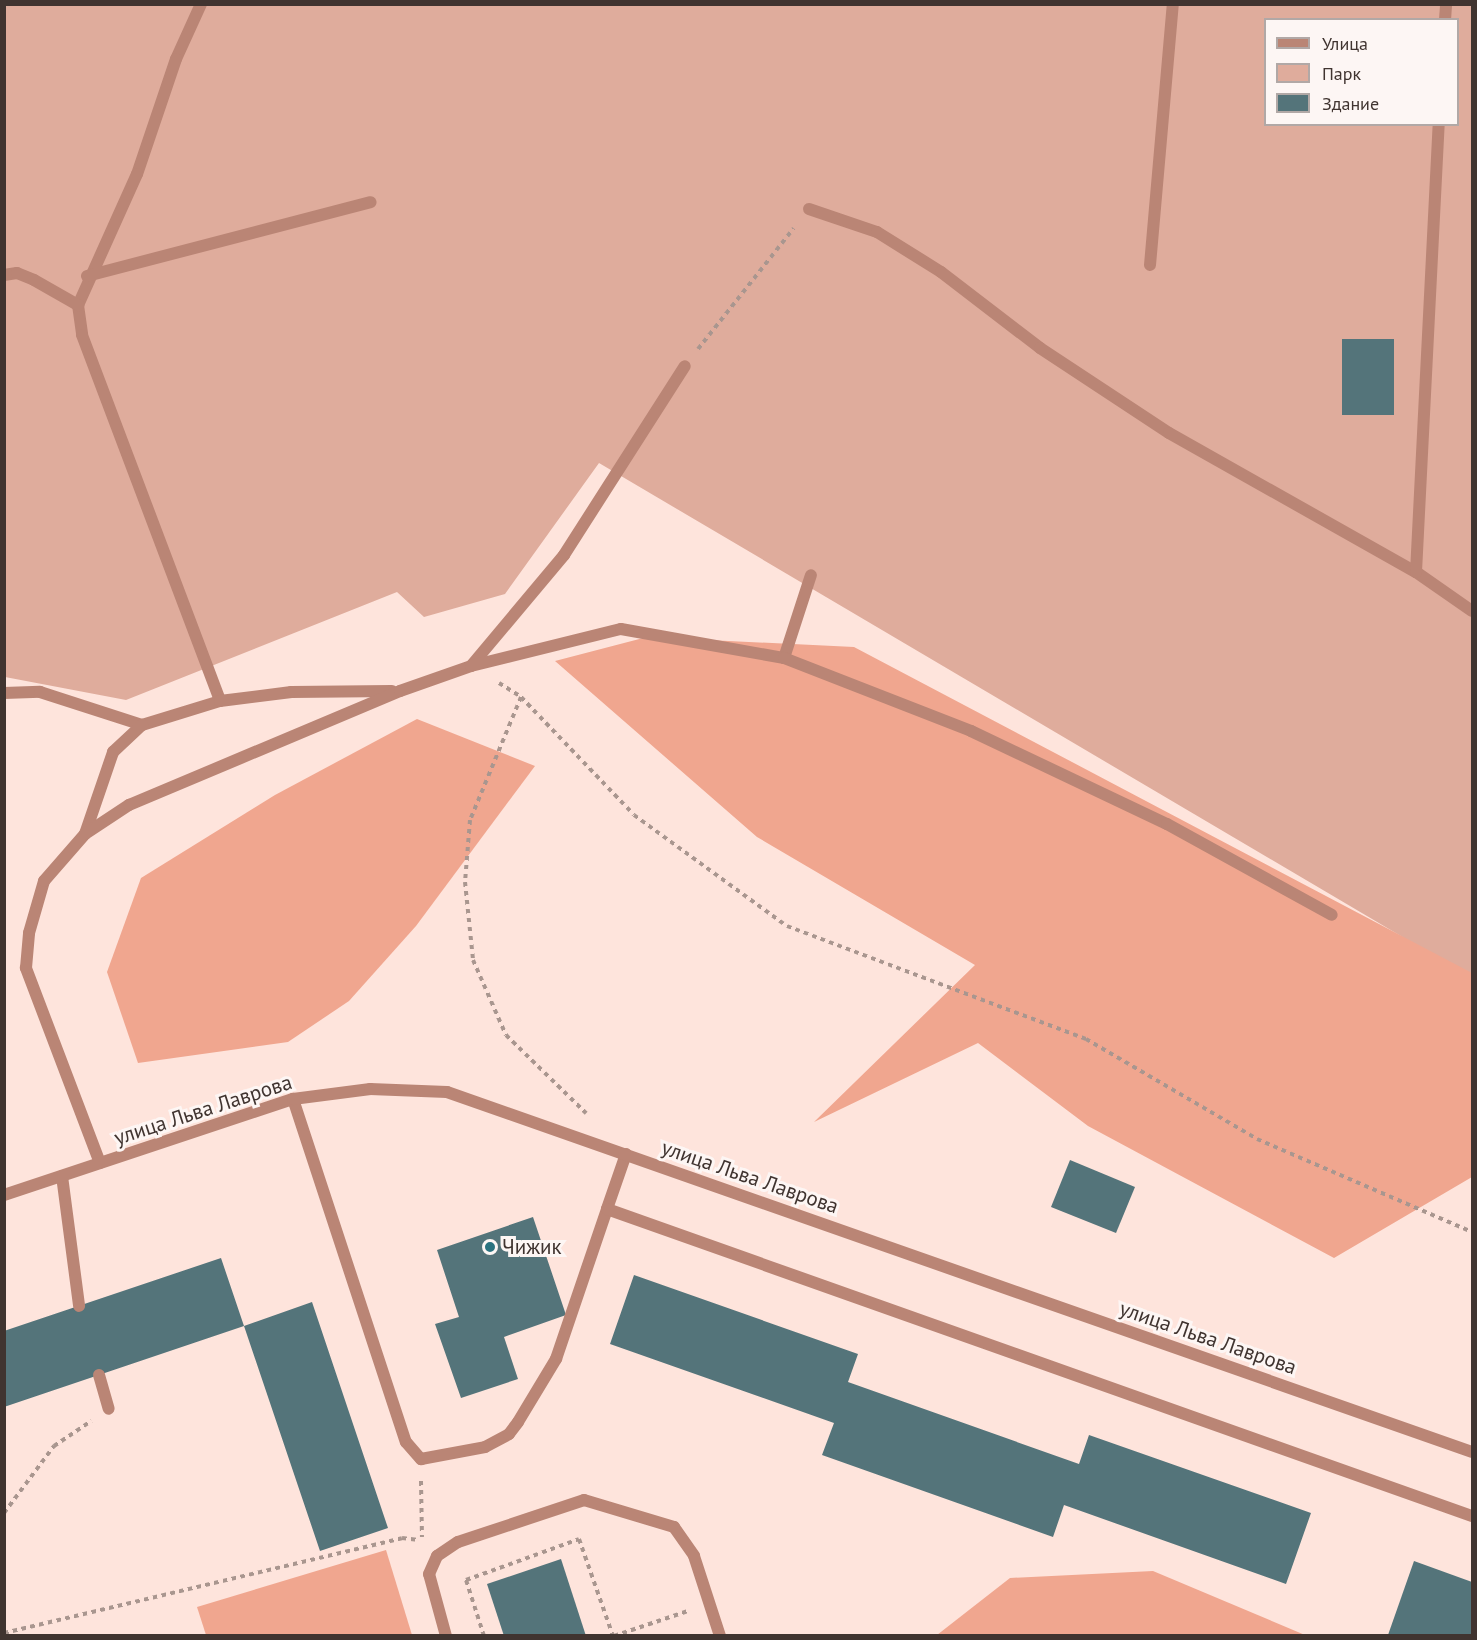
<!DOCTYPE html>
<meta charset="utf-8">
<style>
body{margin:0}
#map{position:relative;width:1477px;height:1640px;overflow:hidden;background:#fee4dc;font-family:"PT Sans",sans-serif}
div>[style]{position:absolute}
.green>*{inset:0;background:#dfac9c}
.forest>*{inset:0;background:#f0a68f}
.building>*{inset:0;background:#54747a}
.path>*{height:4px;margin-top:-2px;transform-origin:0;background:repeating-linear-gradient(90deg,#a9968f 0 4.5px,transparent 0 9px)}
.service>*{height:12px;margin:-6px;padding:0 6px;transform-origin:6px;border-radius:6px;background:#ba8575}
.minor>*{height:12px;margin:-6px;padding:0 6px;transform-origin:6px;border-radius:6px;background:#ba8575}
.dots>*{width:16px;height:16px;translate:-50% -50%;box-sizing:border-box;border:3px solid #fdf6f4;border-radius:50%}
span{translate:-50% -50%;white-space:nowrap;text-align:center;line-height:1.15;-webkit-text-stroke:6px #fdf6f4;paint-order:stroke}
.street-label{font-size:21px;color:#403430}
.poi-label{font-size:21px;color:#403430}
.left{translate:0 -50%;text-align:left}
.frame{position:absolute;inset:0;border:6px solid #403430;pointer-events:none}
.legend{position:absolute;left:1264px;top:18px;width:195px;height:108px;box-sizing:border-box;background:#fdf6f4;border:2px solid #b1a8a6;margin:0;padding:8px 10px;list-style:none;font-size:18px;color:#403430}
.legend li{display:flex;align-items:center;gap:12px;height:30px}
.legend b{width:30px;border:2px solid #b1a8a6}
</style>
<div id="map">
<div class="green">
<i style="clip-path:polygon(evenodd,5px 5px,1472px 5px,1472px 978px,599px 463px,505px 594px,424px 617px,397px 592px,126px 700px,5px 677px,5px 5px,1266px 20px,1458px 20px,1458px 124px,1266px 124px,1266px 20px)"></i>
</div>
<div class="forest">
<i style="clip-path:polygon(647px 637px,854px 647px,1472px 973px,1472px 1177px,1334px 1258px,1088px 1126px,978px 1043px,814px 1122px,975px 965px,757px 837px,555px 661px)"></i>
<i style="clip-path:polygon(417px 719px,535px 766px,416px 926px,349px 1001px,288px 1042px,138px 1063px,107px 972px,141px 878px,275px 795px)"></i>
<i style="clip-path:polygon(386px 1550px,412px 1635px,206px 1635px,197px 1607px)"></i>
<i style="clip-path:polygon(1153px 1571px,1305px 1635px,937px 1635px,1010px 1578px)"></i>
</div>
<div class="building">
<i style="clip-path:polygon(1342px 339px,1394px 339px,1394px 415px,1342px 415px)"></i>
<i style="clip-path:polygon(1070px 1160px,1135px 1187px,1116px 1233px,1051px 1207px)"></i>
<i style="clip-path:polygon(533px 1217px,566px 1315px,504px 1337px,518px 1379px,461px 1398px,435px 1324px,459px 1317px,437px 1250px)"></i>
<i style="clip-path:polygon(221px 1258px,244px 1326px,312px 1302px,388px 1528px,320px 1551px,244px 1326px,4px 1407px,4px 1331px)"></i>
<i style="clip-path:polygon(634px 1275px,858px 1354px,848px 1382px,1079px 1464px,1089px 1435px,1311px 1513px,1286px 1584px,1064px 1505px,1053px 1537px,822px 1455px,834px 1423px,610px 1344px)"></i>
<i style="clip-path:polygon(561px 1559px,586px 1636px,504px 1636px,487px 1584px)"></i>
<i style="clip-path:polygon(1414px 1561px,1472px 1582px,1472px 1636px,1388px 1635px)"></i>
</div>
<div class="path">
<i style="left:698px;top:349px;width:154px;rotate:-51.6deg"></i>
<i style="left:499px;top:683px;width:26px;rotate:32deg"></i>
<i style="left:521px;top:697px;width:163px;rotate:46.2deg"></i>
<i style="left:634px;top:815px;width:189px;rotate:36deg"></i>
<i style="left:787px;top:926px;width:320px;rotate:20.7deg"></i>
<i style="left:1086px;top:1039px;width:198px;rotate:30.3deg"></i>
<i style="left:1257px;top:1139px;width:234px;rotate:23.4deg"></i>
<i style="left:521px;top:697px;width:133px;rotate:112.5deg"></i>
<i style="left:470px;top:820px;width:62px;rotate:94.6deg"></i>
<i style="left:465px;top:882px;width:78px;rotate:84.1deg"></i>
<i style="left:473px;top:960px;width:82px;rotate:66.3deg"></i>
<i style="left:506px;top:1035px;width:112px;rotate:44.3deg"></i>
<i style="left:421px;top:1481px;width:56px;rotate:89deg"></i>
<i style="left:4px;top:1513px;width:84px;rotate:-53.3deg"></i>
<i style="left:54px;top:1446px;width:45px;rotate:-34deg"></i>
<i style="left:4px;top:1633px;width:409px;rotate:-13.4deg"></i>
<i style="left:402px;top:1538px;width:17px;rotate:7deg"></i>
<i style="left:484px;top:1636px;width:59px;rotate:-107.8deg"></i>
<i style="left:466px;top:1580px;width:120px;rotate:-19.9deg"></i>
<i style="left:579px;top:1539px;width:103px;rotate:70.7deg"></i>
<i style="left:614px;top:1636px;width:78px;rotate:-18.7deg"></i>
</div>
<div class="service">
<i style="left:201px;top:4px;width:60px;rotate:114.4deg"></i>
<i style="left:176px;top:59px;width:121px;rotate:108.7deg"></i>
<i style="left:137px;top:174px;width:144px;rotate:114.2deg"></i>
<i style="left:78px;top:305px;width:30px;rotate:82deg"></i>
<i style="left:82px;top:335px;width:391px;rotate:69.3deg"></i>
<i style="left:809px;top:209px;width:72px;rotate:18.7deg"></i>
<i style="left:877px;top:232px;width:75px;rotate:32deg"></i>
<i style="left:941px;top:272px;width:125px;rotate:37.5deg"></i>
<i style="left:1040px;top:348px;width:154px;rotate:33.4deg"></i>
<i style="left:1169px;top:433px;width:283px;rotate:29.4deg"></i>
<i style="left:1416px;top:572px;width:68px;rotate:34.9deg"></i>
<i style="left:4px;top:275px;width:13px;rotate:-9deg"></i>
<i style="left:17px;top:273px;width:18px;rotate:22deg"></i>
<i style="left:34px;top:280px;width:51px;rotate:29.6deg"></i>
<i style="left:87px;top:276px;width:293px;rotate:-14.6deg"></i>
<i style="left:784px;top:658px;width:87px;rotate:-72deg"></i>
<i style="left:471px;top:666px;width:145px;rotate:-50deg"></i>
<i style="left:564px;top:555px;width:224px;rotate:-57.4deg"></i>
<i style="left:4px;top:693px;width:36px;rotate:-2deg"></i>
<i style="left:40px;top:692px;width:107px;rotate:17.9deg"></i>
<i style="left:142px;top:725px;width:82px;rotate:-17.1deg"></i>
<i style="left:220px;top:701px;width:72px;rotate:-7.2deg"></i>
<i style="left:291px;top:692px;width:101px;rotate:-0.6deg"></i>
<i style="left:85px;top:834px;width:87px;rotate:-71.1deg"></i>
<i style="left:113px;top:752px;width:40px;rotate:-43deg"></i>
<i style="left:293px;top:1099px;width:361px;rotate:71.8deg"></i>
<i style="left:406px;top:1442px;width:23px;rotate:49deg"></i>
<i style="left:421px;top:1459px;width:65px;rotate:-10.6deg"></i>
<i style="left:485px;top:1447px;width:27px;rotate:-28deg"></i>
<i style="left:509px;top:1434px;width:15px;rotate:-53deg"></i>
<i style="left:518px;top:1422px;width:74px;rotate:-58.9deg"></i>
<i style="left:556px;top:1359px;width:158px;rotate:-71.2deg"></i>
<i style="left:626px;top:1154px;width:58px;rotate:109.1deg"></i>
<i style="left:607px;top:1209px;width:918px;rotate:19.54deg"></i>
<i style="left:100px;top:1163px;width:209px;rotate:-110.8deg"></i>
<i style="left:26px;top:968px;width:35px;rotate:-85deg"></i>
<i style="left:29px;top:933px;width:54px;rotate:-73.9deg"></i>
<i style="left:44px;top:881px;width:62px;rotate:-48.9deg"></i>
<i style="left:85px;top:834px;width:53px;rotate:-33.4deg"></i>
<i style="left:129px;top:805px;width:294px;rotate:-22.8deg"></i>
<i style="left:400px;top:691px;width:75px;rotate:-19.4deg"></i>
<i style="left:471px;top:666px;width:154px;rotate:-13.9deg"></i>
<i style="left:621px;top:629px;width:166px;rotate:10.1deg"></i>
<i style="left:784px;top:658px;width:201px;rotate:21.3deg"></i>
<i style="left:971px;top:731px;width:217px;rotate:25.4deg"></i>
<i style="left:1167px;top:824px;width:188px;rotate:28.9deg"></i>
<i style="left:62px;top:1176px;width:131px;rotate:82.5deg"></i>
<i style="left:99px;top:1375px;width:35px;rotate:74deg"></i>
<i style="left:446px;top:1636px;width:64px;rotate:-105.3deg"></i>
<i style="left:429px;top:1574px;width:20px;rotate:-66deg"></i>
<i style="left:437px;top:1556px;width:25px;rotate:-34deg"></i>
<i style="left:458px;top:1542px;width:133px;rotate:-18.4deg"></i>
<i style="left:584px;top:1500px;width:94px;rotate:16.7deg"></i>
<i style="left:674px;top:1527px;width:35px;rotate:55deg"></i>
<i style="left:694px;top:1556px;width:84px;rotate:72deg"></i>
</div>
<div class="minor">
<i style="left:1445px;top:20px;width:16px;rotate:-86deg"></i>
<i style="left:1150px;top:265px;width:262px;rotate:-85deg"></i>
<i style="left:1416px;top:572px;width:449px;rotate:-87.1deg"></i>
<i style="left:4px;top:1195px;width:305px;rotate:-18.4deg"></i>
<i style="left:293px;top:1099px;width:78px;rotate:-7.4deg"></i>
<i style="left:370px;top:1089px;width:77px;rotate:2.2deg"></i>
<i style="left:447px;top:1092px;width:1086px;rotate:19.35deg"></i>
</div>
<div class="dots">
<i style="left:490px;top:1247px;background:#2b727f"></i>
</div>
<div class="street-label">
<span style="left:203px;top:1110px;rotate:-18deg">улица Льва Лаврова</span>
<span style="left:750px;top:1177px;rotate:19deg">улица Льва Лаврова</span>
<span style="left:1208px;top:1338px;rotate:19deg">улица Льва Лаврова</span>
</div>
<div class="poi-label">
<span class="left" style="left:502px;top:1247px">Чижик</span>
</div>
<div class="frame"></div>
<ul class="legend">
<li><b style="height:8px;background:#ba8575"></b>Улица</li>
<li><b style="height:16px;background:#dfac9c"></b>Парк</li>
<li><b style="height:16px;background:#54747a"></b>Здание</li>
</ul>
</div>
